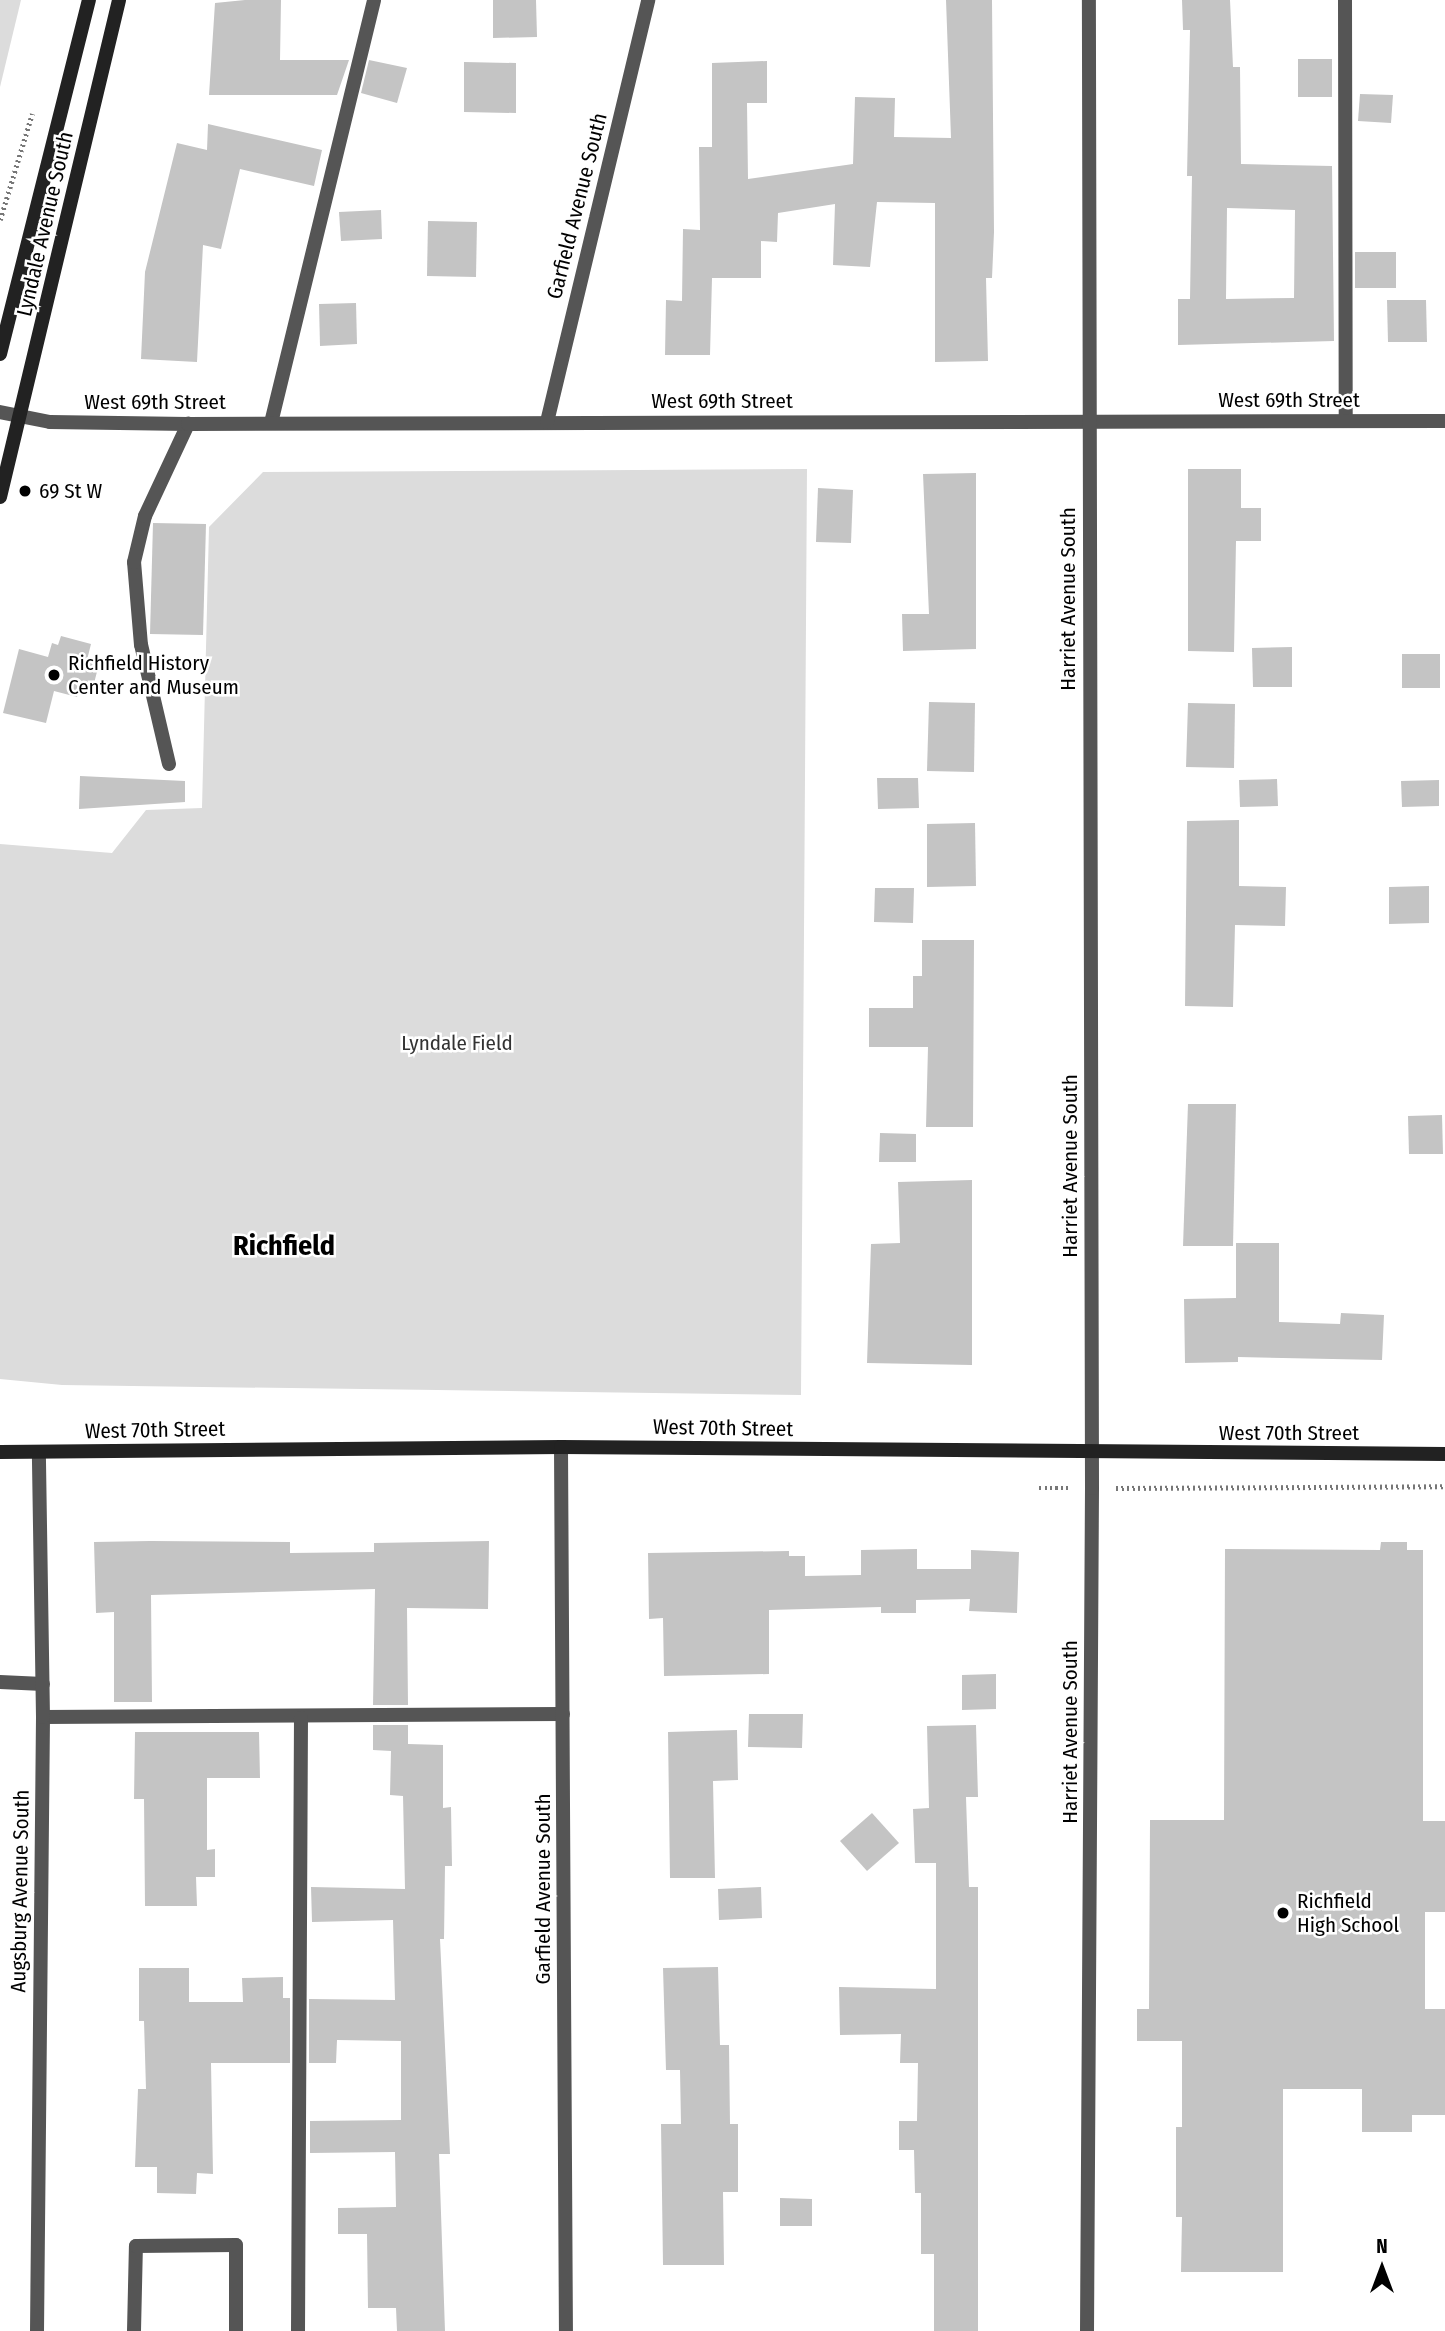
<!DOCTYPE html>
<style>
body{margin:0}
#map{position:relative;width:1445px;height:2331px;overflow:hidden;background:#fff;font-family:"Fira Sans Condensed",sans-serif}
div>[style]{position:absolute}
.green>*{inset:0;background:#dcdcdc}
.building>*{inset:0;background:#c4c4c4}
.path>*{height:4.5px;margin-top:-2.25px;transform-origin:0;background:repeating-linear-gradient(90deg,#777 0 2px,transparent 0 5.5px)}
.lane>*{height:14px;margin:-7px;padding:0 7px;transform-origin:7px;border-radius:7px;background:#555}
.street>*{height:14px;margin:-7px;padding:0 7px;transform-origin:7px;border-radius:7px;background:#555}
.secondary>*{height:14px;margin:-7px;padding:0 7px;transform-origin:7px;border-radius:7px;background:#222}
.dots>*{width:19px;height:19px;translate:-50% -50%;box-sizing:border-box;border:4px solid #fff;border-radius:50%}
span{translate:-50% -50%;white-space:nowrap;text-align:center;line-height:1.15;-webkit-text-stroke:5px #fff;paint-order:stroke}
.street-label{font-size:21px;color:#000}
.poi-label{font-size:21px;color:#000}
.left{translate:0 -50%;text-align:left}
.park-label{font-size:21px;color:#333}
.district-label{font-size:28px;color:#000;font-weight:700}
.north{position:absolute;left:1347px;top:2233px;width:70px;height:70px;-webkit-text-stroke:5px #fff;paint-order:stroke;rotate:0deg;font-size:19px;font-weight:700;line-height:28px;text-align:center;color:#000}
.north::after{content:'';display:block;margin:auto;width:24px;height:32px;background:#000;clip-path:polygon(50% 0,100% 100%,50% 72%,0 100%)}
</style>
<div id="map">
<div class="green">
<i style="clip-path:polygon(0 0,21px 0,0 87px)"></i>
<i style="clip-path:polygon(807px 469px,801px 1395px,62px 1385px,0 1379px,0 844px,112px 853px,146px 810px,202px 808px,209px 527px,263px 472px)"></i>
</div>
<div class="building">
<i style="clip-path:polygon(245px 0,281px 0,280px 60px,349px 60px,337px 95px,209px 95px,215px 3px)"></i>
<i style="clip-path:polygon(493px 0,536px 0,537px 37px,493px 38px)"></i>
<i style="clip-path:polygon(946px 0,992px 0,994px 232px,992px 278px,986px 278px,988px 361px,935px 362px,935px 203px,877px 202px,870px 267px,833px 265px,835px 204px,778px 213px,777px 242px,761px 241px,761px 278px,712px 278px,710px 355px,665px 355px,666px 300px,682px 301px,683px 229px,700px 230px,699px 147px,712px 147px,712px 63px,767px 61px,767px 103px,747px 103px,748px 179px,853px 164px,855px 97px,895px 98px,894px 137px,951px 138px)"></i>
<i style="clip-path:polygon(evenodd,1182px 0,1230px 0,1233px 67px,1240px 67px,1241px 164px,1332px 166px,1334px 341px,1178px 345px,1178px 299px,1190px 299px,1192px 176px,1187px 176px,1190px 30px,1183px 30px,1182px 0,1227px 208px,1295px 210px,1294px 298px,1226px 299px,1227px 208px)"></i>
<i style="clip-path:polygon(1298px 59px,1332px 59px,1332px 97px,1298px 97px)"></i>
<i style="clip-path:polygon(369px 60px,407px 68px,397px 103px,361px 93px)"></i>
<i style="clip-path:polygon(464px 62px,516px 63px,516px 113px,464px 112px)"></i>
<i style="clip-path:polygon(1360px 94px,1393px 95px,1391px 123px,1358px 121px)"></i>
<i style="clip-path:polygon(208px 124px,322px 150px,314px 186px,240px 169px,221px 249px,203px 245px,197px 362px,141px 359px,145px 272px,177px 143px,207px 150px)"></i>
<i style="clip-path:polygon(381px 210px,382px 239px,341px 241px,339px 212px)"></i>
<i style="clip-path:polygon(428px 221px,477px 222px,476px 277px,427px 276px)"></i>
<i style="clip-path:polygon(1355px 252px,1396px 252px,1396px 288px,1355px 288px)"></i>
<i style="clip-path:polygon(1387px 300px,1426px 300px,1427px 342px,1388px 342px)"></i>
<i style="clip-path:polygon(356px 303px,357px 344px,320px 346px,319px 304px)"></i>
<i style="clip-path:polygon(1188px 469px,1241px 469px,1241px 508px,1261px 508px,1261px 541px,1236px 541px,1234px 652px,1188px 651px)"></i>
<i style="clip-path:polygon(976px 473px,976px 649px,903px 651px,902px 614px,929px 614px,923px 474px)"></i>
<i style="clip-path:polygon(818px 488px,853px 490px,851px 543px,816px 542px)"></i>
<i style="clip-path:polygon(153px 523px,206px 524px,203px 635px,150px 634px)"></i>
<i style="clip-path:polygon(61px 636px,91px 644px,87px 660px,99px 664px,92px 691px,80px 687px,77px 697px,54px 691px,46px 723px,3px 713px,19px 649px,48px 657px,52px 643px,58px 645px)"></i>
<i style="clip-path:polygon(1292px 647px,1292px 687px,1253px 687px,1252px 648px)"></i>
<i style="clip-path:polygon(1402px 654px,1440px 654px,1440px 688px,1402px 688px)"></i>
<i style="clip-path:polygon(929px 702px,975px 703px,974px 772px,927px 771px)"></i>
<i style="clip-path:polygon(1188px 703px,1235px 704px,1234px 768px,1186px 767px)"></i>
<i style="clip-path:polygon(80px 776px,185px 781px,185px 802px,79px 809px)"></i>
<i style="clip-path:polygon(877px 778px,918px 778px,919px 808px,878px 809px)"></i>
<i style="clip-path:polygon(1277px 779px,1278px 806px,1240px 807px,1239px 780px)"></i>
<i style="clip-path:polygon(1439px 780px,1439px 806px,1402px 807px,1401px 781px)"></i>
<i style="clip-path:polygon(1239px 820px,1239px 886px,1286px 887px,1285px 926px,1235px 925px,1233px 1007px,1185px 1006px,1187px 821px)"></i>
<i style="clip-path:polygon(975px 823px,976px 886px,927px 887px,927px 824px)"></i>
<i style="clip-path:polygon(1429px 886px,1429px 923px,1389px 924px,1389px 887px)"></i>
<i style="clip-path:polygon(875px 888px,914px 888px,913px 923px,874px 922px)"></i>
<i style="clip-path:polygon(922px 940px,974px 940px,973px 1127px,926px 1127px,928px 1047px,869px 1047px,869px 1008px,913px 1008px,913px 976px,922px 976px)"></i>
<i style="clip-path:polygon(1188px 1104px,1236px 1104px,1233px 1246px,1183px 1246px)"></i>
<i style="clip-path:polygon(1442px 1115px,1443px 1154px,1409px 1154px,1408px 1116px)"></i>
<i style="clip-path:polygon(880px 1133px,916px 1134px,916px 1162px,879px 1162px)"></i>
<i style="clip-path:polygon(972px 1180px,972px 1365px,867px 1363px,871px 1244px,900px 1243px,898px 1182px)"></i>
<i style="clip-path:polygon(1236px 1243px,1279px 1243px,1279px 1322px,1340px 1324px,1341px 1313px,1384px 1315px,1382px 1360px,1238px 1357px,1238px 1362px,1185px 1363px,1184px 1299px,1236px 1298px)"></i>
<i style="clip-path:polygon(150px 1541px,290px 1542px,290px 1553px,374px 1552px,374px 1543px,489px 1541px,488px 1609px,407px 1608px,408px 1705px,373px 1705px,375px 1589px,151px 1595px,152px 1702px,114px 1702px,114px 1612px,96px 1613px,94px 1542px)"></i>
<i style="clip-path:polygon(1381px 1542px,1407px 1542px,1407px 1550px,1423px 1550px,1423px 1821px,1445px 1821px,1445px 1912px,1425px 1912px,1425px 2009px,1445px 2009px,1445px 2115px,1412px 2115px,1412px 2132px,1362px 2132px,1362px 2089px,1283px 2089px,1283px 2272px,1181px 2272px,1182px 2217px,1176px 2217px,1176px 2127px,1182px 2127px,1182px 2041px,1137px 2041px,1137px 2009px,1149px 2009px,1150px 1820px,1224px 1820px,1225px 1549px,1380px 1550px)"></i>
<i style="clip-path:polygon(917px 1549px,917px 1569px,971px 1569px,971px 1550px,1019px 1552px,1017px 1613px,969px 1611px,970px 1599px,916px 1600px,916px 1613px,881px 1613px,881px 1607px,769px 1610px,769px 1674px,664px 1676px,663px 1618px,649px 1619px,648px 1553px,789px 1551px,789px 1556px,805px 1556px,805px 1576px,861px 1575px,861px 1550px)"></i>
<i style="clip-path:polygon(996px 1674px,996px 1709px,962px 1710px,962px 1675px)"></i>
<i style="clip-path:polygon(749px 1714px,803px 1714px,802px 1748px,748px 1747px)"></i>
<i style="clip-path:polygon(373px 1725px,408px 1725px,408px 1744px,443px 1745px,443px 1808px,451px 1807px,452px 1866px,445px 1866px,444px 1939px,440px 1939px,450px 2154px,439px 2154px,445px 2331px,397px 2331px,396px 2308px,368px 2308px,367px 2234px,338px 2234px,338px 2208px,396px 2207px,395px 2152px,310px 2153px,310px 2121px,401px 2120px,401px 2041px,337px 2040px,336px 2063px,309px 2063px,309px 1999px,395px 2000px,393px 1920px,312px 1922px,311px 1887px,405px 1889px,403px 1796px,390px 1795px,391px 1751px,373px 1750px)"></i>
<i style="clip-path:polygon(976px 1725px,978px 1797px,966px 1797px,969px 1887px,978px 1887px,978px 2331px,934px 2331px,934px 2254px,921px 2254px,921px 2193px,915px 2193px,914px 2150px,899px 2150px,899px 2121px,917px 2121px,918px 2063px,900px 2063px,901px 2034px,840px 2035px,839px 1987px,936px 1989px,936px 1863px,915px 1863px,913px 1809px,929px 1808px,927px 1726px)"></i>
<i style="clip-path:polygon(737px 1730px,738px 1780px,713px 1781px,715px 1878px,670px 1878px,668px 1732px)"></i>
<i style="clip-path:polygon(135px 1732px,259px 1732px,260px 1778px,207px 1778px,207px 1850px,215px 1849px,215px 1877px,196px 1877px,197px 1906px,145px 1906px,144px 1799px,134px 1799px)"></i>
<i style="clip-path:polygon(872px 1813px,899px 1843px,867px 1871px,840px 1841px)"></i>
<i style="clip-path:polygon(761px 1887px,762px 1918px,719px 1920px,718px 1889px)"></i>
<i style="clip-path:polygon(718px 1967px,720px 2045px,729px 2045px,730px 2124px,738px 2124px,738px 2192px,723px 2192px,724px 2265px,663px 2265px,661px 2124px,681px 2124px,680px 2070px,666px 2070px,663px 1968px)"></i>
<i style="clip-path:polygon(139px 1968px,189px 1968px,189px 2002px,243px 2002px,242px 1978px,283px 1977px,283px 1998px,290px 1998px,290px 2063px,211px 2063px,213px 2174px,197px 2173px,196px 2194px,157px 2193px,157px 2167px,135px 2167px,138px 2089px,146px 2089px,144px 2021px,139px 2021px)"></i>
<i style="clip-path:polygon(780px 2198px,812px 2199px,812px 2226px,780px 2226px)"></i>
</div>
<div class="path">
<i style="left:0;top:220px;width:111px;rotate:-73.2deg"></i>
<i style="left:1039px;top:1488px;width:30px"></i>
<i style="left:1116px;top:1488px;width:329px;rotate:-0.3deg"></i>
</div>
<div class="lane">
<i style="left:1345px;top:0;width:421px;rotate:89.9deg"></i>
<i style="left:271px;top:423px;width:435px;rotate:-76.3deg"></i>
<i style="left:169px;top:764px;width:122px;rotate:-103.2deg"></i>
<i style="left:141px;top:645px;width:83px;rotate:-94.8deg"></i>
<i style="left:134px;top:562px;width:47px;rotate:-76.6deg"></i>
<i style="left:145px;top:516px;width:102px;rotate:-64.9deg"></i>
<i style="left:0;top:1682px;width:43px;rotate:2.7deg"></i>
<i style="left:43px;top:1717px;width:520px;rotate:-0.33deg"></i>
<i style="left:134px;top:2331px;width:85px;rotate:-88.7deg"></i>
<i style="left:136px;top:2246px;width:100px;rotate:-0.6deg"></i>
<i style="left:236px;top:2245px;width:86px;rotate:90deg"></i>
<i style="left:298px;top:2331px;width:613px;rotate:-89.72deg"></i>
</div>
<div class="street">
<i style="left:0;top:412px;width:51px;rotate:11.3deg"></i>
<i style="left:50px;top:422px;width:138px;rotate:0.8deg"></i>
<i style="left:188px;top:424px;width:1257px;rotate:-0.14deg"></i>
<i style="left:547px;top:422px;width:434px;rotate:-76.5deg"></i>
<i style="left:561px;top:1447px;width:884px;rotate:89.68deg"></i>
<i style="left:37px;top:2331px;width:614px;rotate:-89.44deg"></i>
<i style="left:43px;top:1717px;width:265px;rotate:-90.9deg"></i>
<i style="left:1087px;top:2331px;width:843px;rotate:-89.66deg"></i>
<i style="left:1092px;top:1488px;width:1488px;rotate:-90.12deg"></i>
</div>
<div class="secondary">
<i style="left:0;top:354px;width:365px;rotate:-75.9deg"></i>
<i style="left:0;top:497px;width:511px;rotate:-76.53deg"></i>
<i style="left:0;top:1452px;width:561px;rotate:-0.51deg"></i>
<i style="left:561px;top:1447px;width:884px;rotate:0.45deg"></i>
</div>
<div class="dots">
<i style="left:25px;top:491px;background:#000"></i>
<i style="left:54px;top:675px;background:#000"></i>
<i style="left:1283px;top:1913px;background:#000"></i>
</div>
<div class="street-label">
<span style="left:577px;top:206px;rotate:-76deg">Garfield Avenue South</span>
<span style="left:45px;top:224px;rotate:-77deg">Lyndale Avenue South</span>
<span style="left:1289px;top:400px">West 69th Street</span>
<span style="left:722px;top:401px">West 69th Street</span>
<span style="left:155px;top:402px">West 69th Street</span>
<span style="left:1068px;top:599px;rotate:-90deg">Harriet Avenue South</span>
<span style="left:1070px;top:1166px;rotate:-90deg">Harriet Avenue South</span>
<span style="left:723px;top:1428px;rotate:1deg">West 70th Street</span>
<span style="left:155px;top:1430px;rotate:-1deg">West 70th Street</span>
<span style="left:1289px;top:1433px">West 70th Street</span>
<span style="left:1070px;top:1732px;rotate:-90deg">Harriet Avenue South</span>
<span style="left:543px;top:1889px;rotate:-90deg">Garfield Avenue South</span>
<span style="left:20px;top:1891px;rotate:-89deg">Augsburg Avenue South</span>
</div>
<div class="poi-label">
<span class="left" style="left:39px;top:491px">69 St W</span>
<span class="left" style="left:68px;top:675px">Richfield History<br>Center and Museum</span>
<span class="left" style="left:1297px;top:1913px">Richfield<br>High School</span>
</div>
<div class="park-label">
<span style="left:457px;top:1043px">Lyndale Field</span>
</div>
<div class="district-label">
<span style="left:284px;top:1246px">Richfield</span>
</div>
<div class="north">N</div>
</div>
